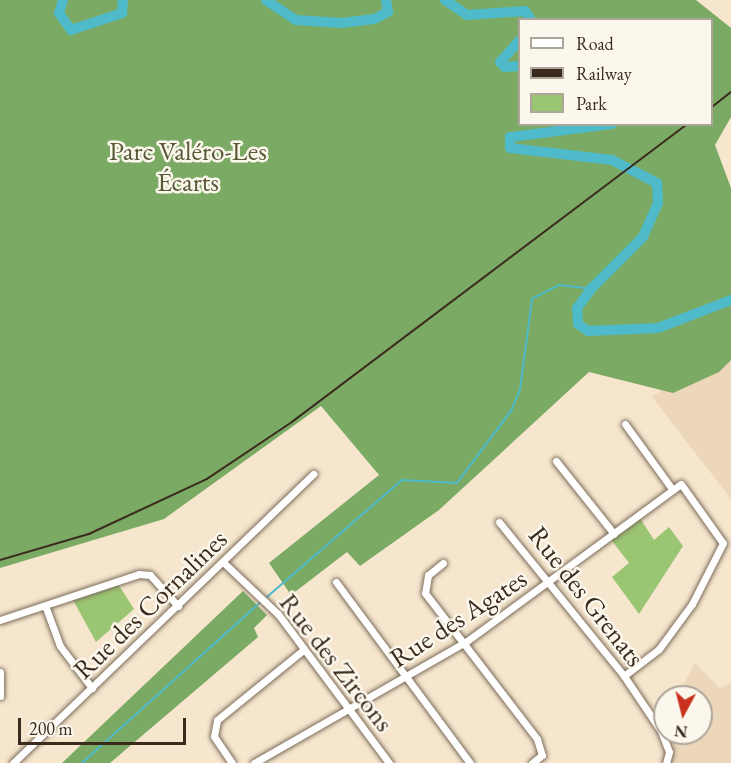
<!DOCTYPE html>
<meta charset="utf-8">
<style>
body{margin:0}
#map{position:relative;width:731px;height:763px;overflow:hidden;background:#f5e6cd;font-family:"EB Garamond",serif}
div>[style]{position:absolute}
.built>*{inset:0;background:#ecd7ba}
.green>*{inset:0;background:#9ac572}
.forest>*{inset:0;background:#7baa64}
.stream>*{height:1.5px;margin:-0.75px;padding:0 0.75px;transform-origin:0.75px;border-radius:0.75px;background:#4ebaca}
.river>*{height:10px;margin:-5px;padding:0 5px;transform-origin:5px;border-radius:5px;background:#4ebaca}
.roads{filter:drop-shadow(0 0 2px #7c6c5b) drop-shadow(0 0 2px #7c6c5b)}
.street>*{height:7px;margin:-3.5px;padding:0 3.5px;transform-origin:3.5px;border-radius:3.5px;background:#fff}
.rail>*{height:1.5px;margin:-0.75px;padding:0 0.75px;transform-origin:0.75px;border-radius:0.75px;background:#3b2a1e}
span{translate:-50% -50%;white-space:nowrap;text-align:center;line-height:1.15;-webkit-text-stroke:5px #fbf7ec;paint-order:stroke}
.park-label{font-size:27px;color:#585837}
.street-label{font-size:27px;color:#3b2a1e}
.legend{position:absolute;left:518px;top:18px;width:195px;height:108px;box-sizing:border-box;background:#fbf7ec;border:2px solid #aea59a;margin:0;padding:8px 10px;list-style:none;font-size:18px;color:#3b2a1e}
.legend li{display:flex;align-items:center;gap:12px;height:30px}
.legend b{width:30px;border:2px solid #aea59a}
.north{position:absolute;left:653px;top:685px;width:60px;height:60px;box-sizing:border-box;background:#fbf7ec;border:2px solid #aea59a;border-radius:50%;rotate:187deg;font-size:16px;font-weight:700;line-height:24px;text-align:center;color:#3b2a1e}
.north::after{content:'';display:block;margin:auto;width:21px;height:27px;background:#c8321e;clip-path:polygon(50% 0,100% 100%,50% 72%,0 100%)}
.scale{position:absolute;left:18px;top:718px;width:168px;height:27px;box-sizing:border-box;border:3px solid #3b2a1e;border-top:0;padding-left:8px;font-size:18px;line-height:21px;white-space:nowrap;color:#3b2a1e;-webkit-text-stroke:4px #fbf7ec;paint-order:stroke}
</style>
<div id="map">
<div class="built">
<i style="clip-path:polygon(731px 342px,731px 499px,652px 397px)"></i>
<i style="clip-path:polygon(695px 663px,720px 688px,731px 683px,731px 763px,663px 763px,665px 733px,701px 733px,701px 697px,677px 697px)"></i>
</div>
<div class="green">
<i style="clip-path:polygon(638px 515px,654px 540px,669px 527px,683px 546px,639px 614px,612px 577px,629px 563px,609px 537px)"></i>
<i style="clip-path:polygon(118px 584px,134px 609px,96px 642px,73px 600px)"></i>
</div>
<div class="forest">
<i style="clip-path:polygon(evenodd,0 0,696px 0,731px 28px,731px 117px,715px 145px,731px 188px,731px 360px,719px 372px,673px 393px,589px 372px,439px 510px,360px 566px,347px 552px,291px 595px,269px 563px,379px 475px,321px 406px,164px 519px,0 568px,0 0,520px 20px,712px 20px,712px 124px,520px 124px,520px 20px)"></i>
<i style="clip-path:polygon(243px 591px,267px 615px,254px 628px,258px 637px,110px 763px,62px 763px)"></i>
</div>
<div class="stream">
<i style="left:267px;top:597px;width:179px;rotate:-40.9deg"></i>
<i style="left:402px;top:480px;width:55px;rotate:3.1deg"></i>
<i style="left:457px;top:483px;width:90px;rotate:-53.1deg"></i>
<i style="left:511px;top:411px;width:23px;rotate:-67deg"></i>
<i style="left:520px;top:390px;width:92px;rotate:-82.5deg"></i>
<i style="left:532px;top:299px;width:31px;rotate:-27deg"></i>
<i style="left:560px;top:285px;width:31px;rotate:7deg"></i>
<i style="left:82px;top:763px;width:239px;rotate:-42deg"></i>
</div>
<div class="river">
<i style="left:63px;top:0;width:14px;rotate:107deg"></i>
<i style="left:59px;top:13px;width:21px;rotate:55deg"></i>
<i style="left:71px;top:30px;width:54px;rotate:-18.4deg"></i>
<i style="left:122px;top:13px;width:13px;rotate:-86deg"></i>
<i style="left:266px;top:0;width:36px;rotate:34deg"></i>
<i style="left:296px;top:20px;width:45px;rotate:3.8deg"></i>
<i style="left:341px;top:23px;width:33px;rotate:-7deg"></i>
<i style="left:374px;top:19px;width:16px;rotate:-27deg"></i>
<i style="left:388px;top:12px;width:12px;rotate:-99deg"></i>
<i style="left:445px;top:0;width:27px;rotate:34deg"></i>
<i style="left:467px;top:15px;width:58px;rotate:-3.9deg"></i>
<i style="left:525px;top:11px;width:11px;rotate:56deg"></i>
<i style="left:520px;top:40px;width:30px;rotate:132deg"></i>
<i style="left:500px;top:62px;width:7px;rotate:45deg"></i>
<i style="left:505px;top:67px;width:15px;rotate:-4deg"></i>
<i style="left:612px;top:124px;width:103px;rotate:172.7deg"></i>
<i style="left:510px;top:137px;width:11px;rotate:90deg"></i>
<i style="left:510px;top:148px;width:103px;rotate:6.7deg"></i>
<i style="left:612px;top:160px;width:51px;rotate:27.1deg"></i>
<i style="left:657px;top:183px;width:20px;rotate:87deg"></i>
<i style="left:658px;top:203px;width:37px;rotate:114deg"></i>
<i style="left:643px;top:237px;width:74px;rotate:135deg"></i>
<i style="left:591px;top:289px;width:24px;rotate:126deg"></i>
<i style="left:577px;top:308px;width:16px;rotate:86deg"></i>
<i style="left:578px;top:324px;width:12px;rotate:35deg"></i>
<i style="left:588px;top:331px;width:70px;rotate:-2.5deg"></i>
<i style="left:658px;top:328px;width:78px;rotate:-21deg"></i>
</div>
<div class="roads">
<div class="street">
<i style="left:625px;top:424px;width:80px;rotate:54.1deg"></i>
<i style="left:556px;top:461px;width:93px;rotate:51.5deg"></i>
<i style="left:499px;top:522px;width:198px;rotate:50.9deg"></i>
<i style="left:624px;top:676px;width:66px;rotate:56.1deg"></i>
<i style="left:661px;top:731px;width:22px;rotate:69deg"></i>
<i style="left:669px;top:752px;width:11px;rotate:105deg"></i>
<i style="left:224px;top:563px;width:74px;rotate:43.4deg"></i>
<i style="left:278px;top:614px;width:186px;rotate:53.3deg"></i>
<i style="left:443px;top:563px;width:19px;rotate:141deg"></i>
<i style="left:428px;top:575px;width:18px;rotate:99deg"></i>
<i style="left:425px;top:593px;width:184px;rotate:52.5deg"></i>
<i style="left:537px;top:739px;width:17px;rotate:73deg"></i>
<i style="left:542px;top:755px;width:13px;rotate:141deg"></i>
<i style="left:336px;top:582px;width:225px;rotate:53.5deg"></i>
<i style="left:46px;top:608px;width:40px;rotate:69.8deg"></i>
<i style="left:60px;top:646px;width:53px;rotate:52.7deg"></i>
<i style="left:0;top:620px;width:146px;rotate:-18.3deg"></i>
<i style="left:139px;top:574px;width:11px;rotate:5deg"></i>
<i style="left:150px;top:575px;width:42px;rotate:47.9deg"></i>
<i style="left:0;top:672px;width:24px;rotate:90deg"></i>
<i style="left:13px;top:763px;width:417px;rotate:-43.9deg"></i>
<i style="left:232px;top:763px;width:32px;rotate:-124deg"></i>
<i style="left:214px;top:736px;width:16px;rotate:-79deg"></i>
<i style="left:217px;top:720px;width:111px;rotate:-39.1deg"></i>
<i style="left:254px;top:763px;width:245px;rotate:-29.8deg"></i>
<i style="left:467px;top:641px;width:265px;rotate:-36.3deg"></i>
<i style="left:681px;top:484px;width:72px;rotate:54.6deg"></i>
<i style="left:723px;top:543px;width:68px;rotate:116.9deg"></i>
<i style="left:692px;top:604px;width:56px;rotate:126.3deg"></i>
<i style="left:659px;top:649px;width:44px;rotate:142.4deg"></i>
</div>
</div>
<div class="rail">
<i style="left:712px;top:107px;width:24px;rotate:-38deg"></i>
<i style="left:0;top:560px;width:93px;rotate:-16.3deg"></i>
<i style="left:89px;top:534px;width:130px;rotate:-25deg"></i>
<i style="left:207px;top:479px;width:102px;rotate:-33.8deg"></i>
<i style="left:292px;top:422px;width:496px;rotate:-37deg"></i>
</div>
<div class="park-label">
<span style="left:188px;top:166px">Parc Valéro-Les<br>Écarts</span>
</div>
<div class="street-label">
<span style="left:587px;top:596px;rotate:52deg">Rue des Grenats</span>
<span style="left:150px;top:604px;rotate:-44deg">Rue des Cornalines</span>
<span style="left:458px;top:618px;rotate:-33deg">Rue des Agates</span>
<span style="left:337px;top:662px;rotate:52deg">Rue des Zircons</span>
</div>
<ul class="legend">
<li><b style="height:8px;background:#fff"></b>Road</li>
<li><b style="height:8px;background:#3b2a1e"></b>Railway</li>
<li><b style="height:16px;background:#9ac572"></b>Park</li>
</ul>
<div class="north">N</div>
<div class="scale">200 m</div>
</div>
